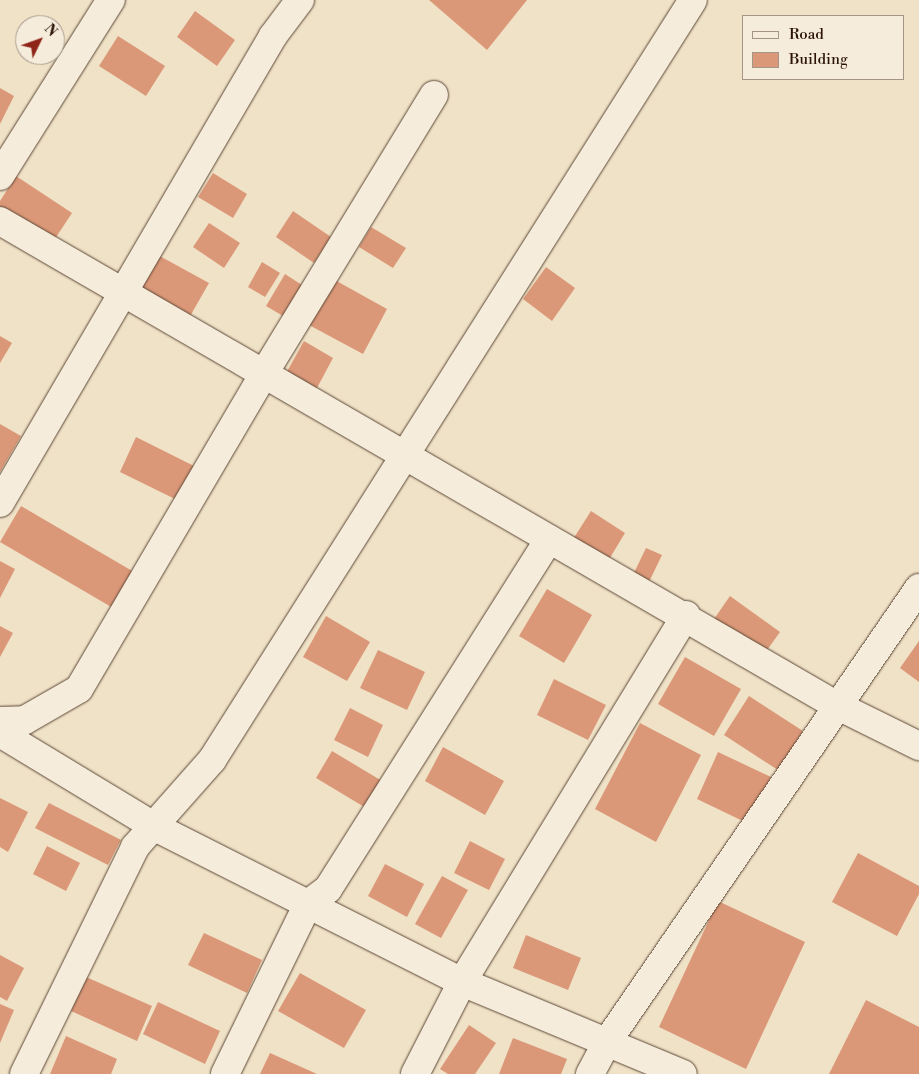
<!DOCTYPE html>
<style>
body{margin:0}
#map{position:relative;width:919px;height:1074px;overflow:hidden;background:#f0e2c7;font-family:"Libre Bodoni",serif}
div>[style]{position:absolute}
.building>*{inset:0;background:#db9878}
.roads{filter:drop-shadow(0 0 1px #5c4736) drop-shadow(0 0 1px #5c4736)}
.street>*{height:28px;margin:-14px;padding:0 14px;transform-origin:14px;border-radius:14px;background:#f5ecdb}
span{translate:-50% -50%;white-space:nowrap;text-align:center;line-height:1.15;-webkit-text-stroke:4px #f5ecdb;paint-order:stroke}
.legend{position:absolute;left:742px;top:15px;width:162px;height:65px;box-sizing:border-box;background:#f5ecdb;border:1px solid #a49586;margin:0;padding:6px 9px;list-style:none;font-size:15px;color:#2b1306}
.legend li{display:flex;align-items:center;gap:10px;height:25px}
.legend b{width:25px;border:1px solid #a49586}
.north{position:absolute;left:15px;top:15px;width:50px;height:50px;box-sizing:border-box;background:#f5ecdb;border:1px solid #a49586;border-radius:50%;rotate:48deg;font-size:14px;font-weight:700;line-height:20px;text-align:center;color:#2b1306}
.north::after{content:'';display:block;margin:auto;width:18px;height:22px;background:#8f2418;clip-path:polygon(50% 0,100% 100%,50% 72%,0 100%)}
</style>
<div id="map">
<div class="building">
<i style="clip-path:polygon(429px 0,527px 0,487px 50px)"></i>
<i style="clip-path:polygon(195px 11px,235px 40px,217px 66px,177px 37px)"></i>
<i style="clip-path:polygon(118px 36px,165px 66px,146px 96px,99px 66px)"></i>
<i style="clip-path:polygon(0 88px,14px 96px,0 124px)"></i>
<i style="clip-path:polygon(213px 173px,247px 194px,233px 218px,198px 197px)"></i>
<i style="clip-path:polygon(16px 176px,72px 213px,49px 248px,0 217px,0 201px)"></i>
<i style="clip-path:polygon(293px 211px,331px 237px,314px 263px,276px 237px)"></i>
<i style="clip-path:polygon(209px 223px,240px 243px,224px 268px,193px 247px)"></i>
<i style="clip-path:polygon(371px 227px,406px 248px,393px 268px,359px 247px)"></i>
<i style="clip-path:polygon(156px 254px,209px 283px,185px 325px,133px 296px)"></i>
<i style="clip-path:polygon(262px 262px,280px 273px,265px 297px,248px 287px)"></i>
<i style="clip-path:polygon(546px 267px,575px 288px,552px 321px,523px 299px)"></i>
<i style="clip-path:polygon(285px 274px,302px 285px,283px 316px,266px 306px)"></i>
<i style="clip-path:polygon(333px 279px,387px 309px,363px 354px,309px 325px)"></i>
<i style="clip-path:polygon(0 336px,12px 343px,0 363px)"></i>
<i style="clip-path:polygon(304px 341px,333px 358px,310px 401px,280px 384px)"></i>
<i style="clip-path:polygon(0 424px,21px 436px,0 472px)"></i>
<i style="clip-path:polygon(136px 437px,194px 466px,177px 500px,120px 472px)"></i>
<i style="clip-path:polygon(21px 506px,134px 572px,113px 608px,0 542px)"></i>
<i style="clip-path:polygon(591px 511px,625px 533px,605px 566px,570px 544px)"></i>
<i style="clip-path:polygon(646px 548px,662px 555px,647px 586px,631px 579px)"></i>
<i style="clip-path:polygon(0 561px,15px 569px,0 598px)"></i>
<i style="clip-path:polygon(547px 589px,592px 615px,564px 663px,519px 636px)"></i>
<i style="clip-path:polygon(730px 596px,780px 632px,762px 657px,712px 622px)"></i>
<i style="clip-path:polygon(326px 616px,370px 642px,347px 681px,303px 657px)"></i>
<i style="clip-path:polygon(0 626px,13px 633px,0 657px)"></i>
<i style="clip-path:polygon(919px 641px,919px 682px,900px 668px)"></i>
<i style="clip-path:polygon(378px 650px,425px 672px,407px 710px,360px 688px)"></i>
<i style="clip-path:polygon(685px 657px,741px 689px,714px 736px,658px 704px)"></i>
<i style="clip-path:polygon(554px 679px,606px 705px,588px 740px,537px 715px)"></i>
<i style="clip-path:polygon(749px 696px,803px 731px,778px 770px,724px 735px)"></i>
<i style="clip-path:polygon(350px 708px,383px 725px,368px 757px,334px 740px)"></i>
<i style="clip-path:polygon(640px 723px,701px 755px,656px 842px,595px 809px)"></i>
<i style="clip-path:polygon(443px 747px,504px 781px,485px 815px,425px 781px)"></i>
<i style="clip-path:polygon(332px 751px,387px 784px,371px 811px,316px 778px)"></i>
<i style="clip-path:polygon(718px 752px,771px 777px,749px 824px,697px 799px)"></i>
<i style="clip-path:polygon(0 798px,28px 812px,8px 852px,0 847px)"></i>
<i style="clip-path:polygon(49px 803px,121px 840px,108px 865px,35px 828px)"></i>
<i style="clip-path:polygon(470px 841px,505px 859px,489px 890px,454px 873px)"></i>
<i style="clip-path:polygon(47px 846px,80px 863px,66px 891px,33px 874px)"></i>
<i style="clip-path:polygon(858px 853px,919px 886px,919px 894px,897px 936px,832px 902px)"></i>
<i style="clip-path:polygon(385px 864px,424px 884px,407px 917px,368px 896px)"></i>
<i style="clip-path:polygon(442px 876px,468px 890px,441px 938px,415px 924px)"></i>
<i style="clip-path:polygon(718px 901px,805px 942px,746px 1069px,659px 1027px)"></i>
<i style="clip-path:polygon(204px 933px,262px 960px,247px 993px,188px 965px)"></i>
<i style="clip-path:polygon(526px 935px,581px 958px,568px 990px,513px 968px)"></i>
<i style="clip-path:polygon(0 955px,24px 968px,7px 1001px,0 997px)"></i>
<i style="clip-path:polygon(300px 973px,366px 1010px,344px 1048px,278px 1011px)"></i>
<i style="clip-path:polygon(86px 977px,152px 1006px,137px 1041px,71px 1011px)"></i>
<i style="clip-path:polygon(866px 1000px,919px 1027px,919px 1074px,829px 1074px)"></i>
<i style="clip-path:polygon(158px 1002px,220px 1031px,205px 1064px,143px 1034px)"></i>
<i style="clip-path:polygon(0 1004px,14px 1010px,0 1043px)"></i>
<i style="clip-path:polygon(469px 1025px,496px 1043px,475px 1074px,448px 1074px,440px 1069px)"></i>
<i style="clip-path:polygon(66px 1036px,117px 1059px,111px 1074px,50px 1074px)"></i>
<i style="clip-path:polygon(513px 1038px,567px 1059px,561px 1074px,499px 1074px)"></i>
<i style="clip-path:polygon(270px 1053px,317px 1074px,260px 1074px)"></i>
</div>
<div class="roads">
<div class="street">
<i style="left:0;top:176px;width:208px;rotate:-57.8deg"></i>
<i style="left:0;top:221px;width:966px;rotate:30.07deg"></i>
<i style="left:836px;top:705px;width:93px;rotate:26.3deg"></i>
<i style="left:0;top:503px;width:541px;rotate:-59.69deg"></i>
<i style="left:273px;top:36px;width:45px;rotate:-53.1deg"></i>
<i style="left:0;top:721px;width:25px;rotate:-2deg"></i>
<i style="left:25px;top:720px;width:62px;rotate:-29.9deg"></i>
<i style="left:79px;top:689px;width:364px;rotate:-59.6deg"></i>
<i style="left:263px;top:375px;width:328px;rotate:-58.6deg"></i>
<i style="left:0;top:733px;width:181px;rotate:31.2deg"></i>
<i style="left:155px;top:827px;width:344px;rotate:26.8deg"></i>
<i style="left:462px;top:982px;width:239px;rotate:22.6deg"></i>
<i style="left:24px;top:1074px;width:253px;rotate:-63.9deg"></i>
<i style="left:135px;top:847px;width:116px;rotate:-48.5deg"></i>
<i style="left:212px;top:760px;width:899px;rotate:-57.67deg"></i>
<i style="left:225px;top:1074px;width:189px;rotate:-64deg"></i>
<i style="left:308px;top:904px;width:25px;rotate:-37deg"></i>
<i style="left:328px;top:889px;width:414px;rotate:-57.7deg"></i>
<i style="left:415px;top:1074px;width:103px;rotate:-62.9deg"></i>
<i style="left:462px;top:982px;width:430px;rotate:-58.6deg"></i>
<i style="left:590px;top:1074px;width:36px;rotate:-62deg"></i>
<i style="left:607px;top:1042px;width:551px;rotate:-55.5deg"></i>
</div>
</div>
<ul class="legend">
<li><b style="height:6px;background:#f5ecdb"></b>Road</li>
<li><b style="height:14px;background:#db9878"></b>Building</li>
</ul>
<div class="north">N</div>
</div>
